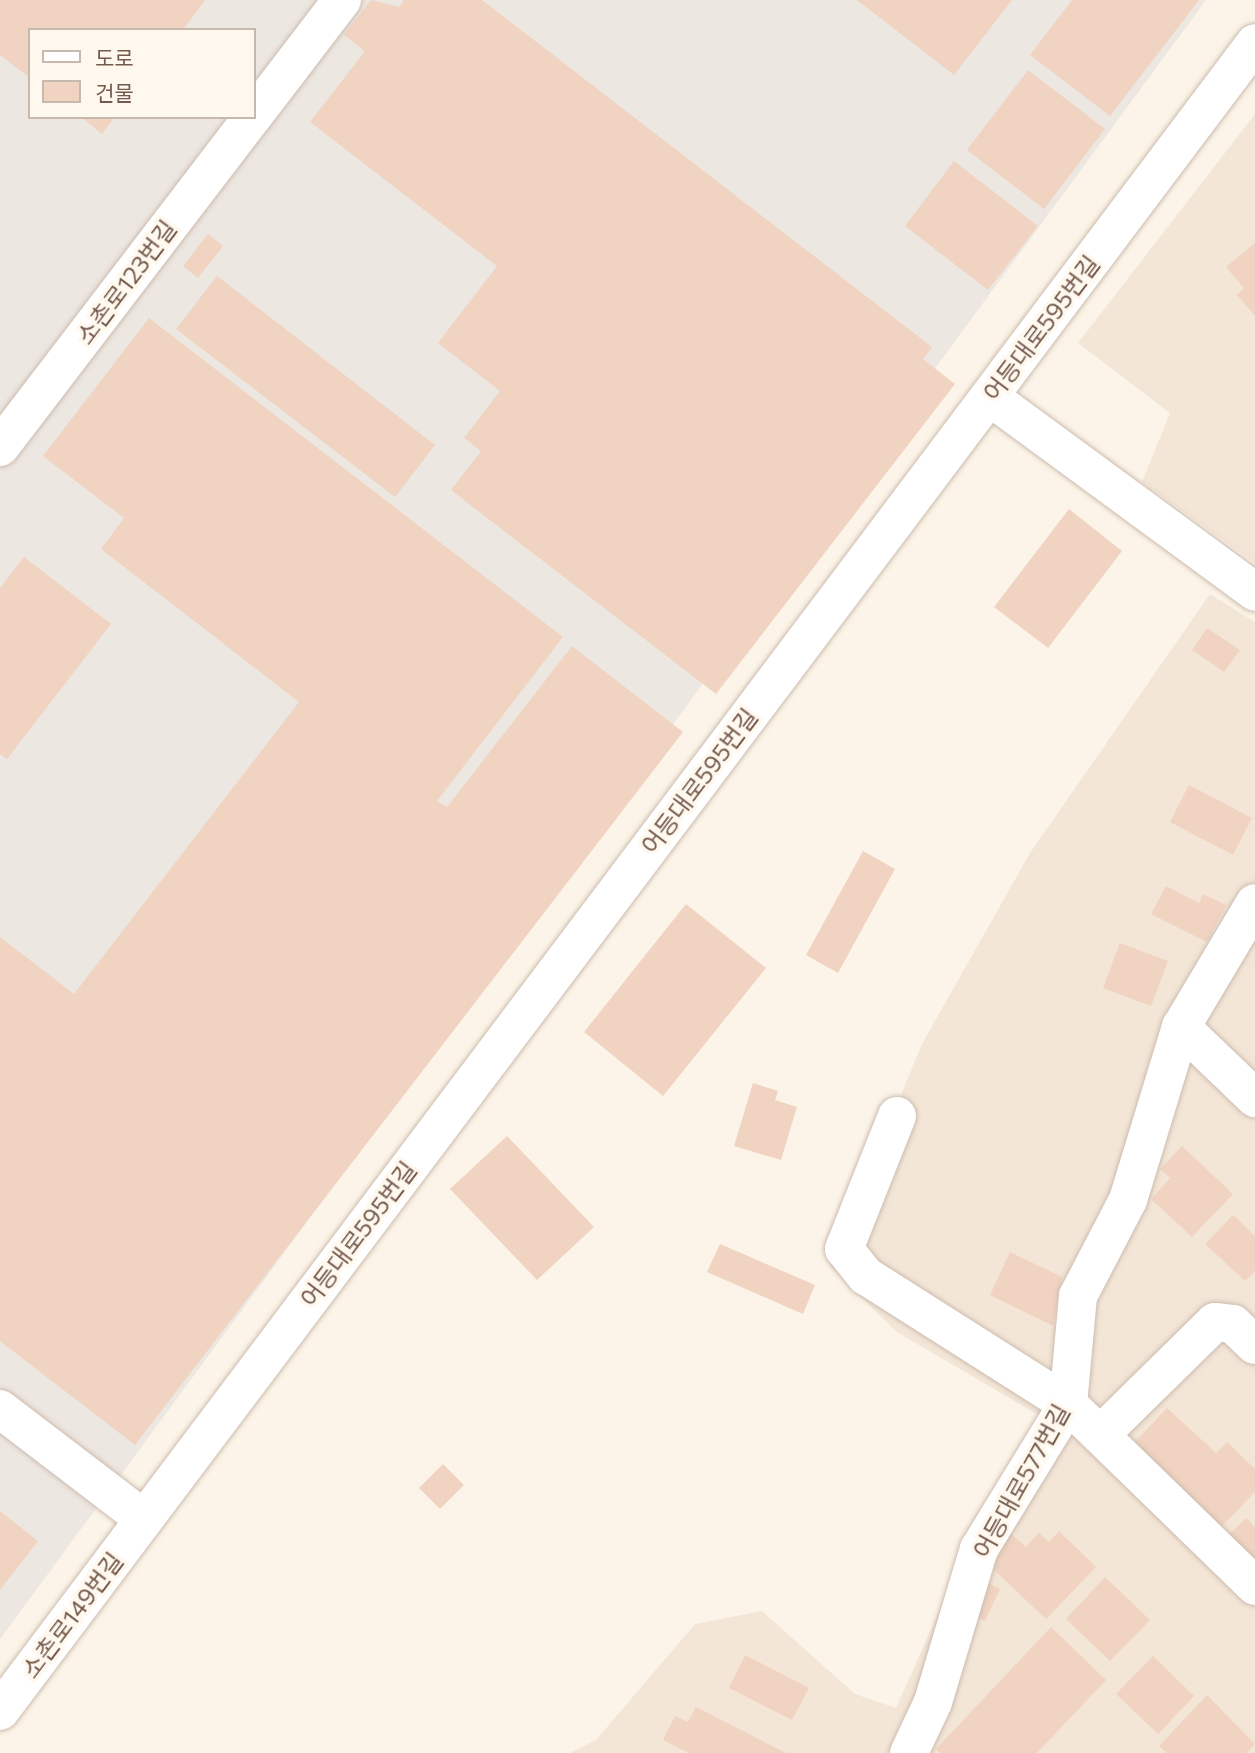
<!DOCTYPE html>
<meta charset="utf-8">
<style>
body{margin:0}
#map{position:relative;width:1255px;height:1753px;overflow:hidden;background:#fcf4e8;font-family:Commissioner,"Noto Sans KR",sans-serif}
div>[style]{position:absolute}
.residential>*{inset:0;background:#f3e6d7}
.industrial>*{inset:0;background:#ede7e1}
.building>*{inset:0;background:#f0d3c1}
.roads{filter:drop-shadow(0 0 2px #cdbcaf) drop-shadow(0 0 2px #cdbcaf)}
.minor>*{height:38px;margin:-19px;padding:0 19px;transform-origin:19px;border-radius:19px;background:#fff}
span{translate:-50% -50%;white-space:nowrap;text-align:center;line-height:1.15;-webkit-text-stroke:7px #fef8ef;paint-order:stroke}
.street-label{font-size:24px;color:#755b4d}
.legend{position:absolute;left:28px;top:28px;width:228px;height:91px;box-sizing:border-box;background:#fef8ef;border:2px solid #c7b9ae;margin:0;padding:9px 12px;list-style:none;font-size:21px;color:#755b4d}
.legend li{display:flex;align-items:center;gap:14px;height:35px}
.legend b{width:35px;border:2px solid #c7b9ae}
</style>
<div id="map">
<div class="residential">
<i style="clip-path:polygon(1255px 114px,1255px 563px,1142px 482px,1170px 413px,1078px 343px)"></i>
<i style="clip-path:polygon(1210px 594px,1255px 622px,1255px 1753px,570px 1753px,596px 1740px,695px 1624px,762px 1611px,855px 1694px,896px 1708px,973px 1536px,1038px 1415px,897px 1332px,830px 1267px,922px 1044px,1030px 853px)"></i>
</div>
<div class="industrial">
<i style="clip-path:polygon(evenodd,0 0,1206px 0,0 1639px,0 0,30px 30px,254px 30px,254px 117px,30px 117px,30px 30px)"></i>
</div>
<div class="building">
<i style="clip-path:polygon(0 0,205px 0,183px 30px,30px 30px,30px 78px,0 55px)"></i>
<i style="clip-path:polygon(371px 0,399px 7px,404px 0,482px 0,932px 347px,923px 359px,955px 384px,716px 694px,451px 490px,481px 451px,464px 438px,500px 391px,438px 343px,497px 266px,310px 122px,365px 51px,344px 35px)"></i>
<i style="clip-path:polygon(857px 0,1012px 0,954px 75px)"></i>
<i style="clip-path:polygon(1072px 0,1199px 0,1110px 116px,1030px 55px)"></i>
<i style="clip-path:polygon(1028px 70px,1105px 129px,1044px 209px,967px 150px)"></i>
<i style="clip-path:polygon(81px 117px,115px 117px,102px 134px)"></i>
<i style="clip-path:polygon(954px 161px,1038px 226px,988px 290px,905px 226px)"></i>
<i style="clip-path:polygon(208px 234px,223px 246px,198px 278px,183px 266px)"></i>
<i style="clip-path:polygon(1255px 243px,1255px 316px,1237px 295px,1244px 288px,1226px 267px)"></i>
<i style="clip-path:polygon(217px 276px,435px 445px,395px 497px,176px 329px)"></i>
<i style="clip-path:polygon(149px 318px,563px 637px,437px 801px,447px 807px,572px 646px,683px 732px,135px 1445px,0 1341px,0 937px,74px 994px,299px 702px,101px 549px,124px 518px,43px 456px)"></i>
<i style="clip-path:polygon(1069px 509px,1122px 551px,1048px 648px,994px 607px)"></i>
<i style="clip-path:polygon(24px 557px,111px 624px,7px 759px,0 754px,0 588px)"></i>
<i style="clip-path:polygon(1207px 628px,1240px 650px,1224px 672px,1192px 650px)"></i>
<i style="clip-path:polygon(1189px 785px,1252px 818px,1233px 855px,1170px 822px)"></i>
<i style="clip-path:polygon(863px 851px,895px 869px,838px 973px,806px 955px)"></i>
<i style="clip-path:polygon(1166px 886px,1199px 903px,1203px 894px,1226px 905px,1207px 942px,1151px 914px)"></i>
<i style="clip-path:polygon(686px 904px,766px 968px,663px 1096px,584px 1032px)"></i>
<i style="clip-path:polygon(1120px 943px,1168px 961px,1151px 1006px,1103px 988px)"></i>
<i style="clip-path:polygon(753px 1083px,778px 1091px,775px 1100px,797px 1107px,781px 1160px,734px 1146px)"></i>
<i style="clip-path:polygon(507px 1136px,594px 1227px,537px 1280px,450px 1189px)"></i>
<i style="clip-path:polygon(1182px 1146px,1233px 1194px,1192px 1237px,1151px 1199px,1170px 1178px,1160px 1169px)"></i>
<i style="clip-path:polygon(1233px 1215px,1255px 1236px,1255px 1271px,1245px 1281px,1205px 1244px)"></i>
<i style="clip-path:polygon(720px 1244px,815px 1285px,803px 1314px,707px 1272px)"></i>
<i style="clip-path:polygon(1010px 1252px,1062px 1277px,1053px 1326px,990px 1295px)"></i>
<i style="clip-path:polygon(1167px 1408px,1216px 1453px,1227px 1442px,1255px 1469px,1255px 1492px,1221px 1527px,1133px 1444px)"></i>
<i style="clip-path:polygon(443px 1464px,464px 1485px,440px 1509px,419px 1488px)"></i>
<i style="clip-path:polygon(0 1511px,38px 1541px,0 1590px)"></i>
<i style="clip-path:polygon(1246px 1518px,1255px 1527px,1255px 1564px,1227px 1537px)"></i>
<i style="clip-path:polygon(1059px 1531px,1096px 1567px,1046px 1619px,993px 1569px,1009px 1532px,1026px 1547px,1039px 1533px,1049px 1542px)"></i>
<i style="clip-path:polygon(1105px 1577px,1150px 1620px,1110px 1661px,1066px 1619px)"></i>
<i style="clip-path:polygon(984px 1581px,1000px 1589px,985px 1621px,968px 1613px)"></i>
<i style="clip-path:polygon(1051px 1627px,1106px 1680px,1037px 1753px,940px 1753px,936px 1749px)"></i>
<i style="clip-path:polygon(745px 1655px,809px 1688px,792px 1720px,729px 1688px)"></i>
<i style="clip-path:polygon(1153px 1656px,1194px 1696px,1158px 1734px,1116px 1694px)"></i>
<i style="clip-path:polygon(1207px 1695px,1255px 1744px,1247px 1753px,1167px 1753px,1159px 1746px)"></i>
<i style="clip-path:polygon(696px 1707px,786px 1753px,689px 1753px,663px 1740px,675px 1716px,688px 1722px)"></i>
</div>
<div class="roads">
<div class="minor">
<i style="left:254px;top:115px;width:145px;rotate:-52.6deg"></i>
<i style="left:990px;top:397px;width:329px;rotate:36.3deg"></i>
<i style="left:0;top:447px;width:415px;rotate:-52.6deg"></i>
<i style="left:1181px;top:1027px;width:103px;rotate:43.8deg"></i>
<i style="left:897px;top:1116px;width:143px;rotate:111.7deg"></i>
<i style="left:844px;top:1249px;width:35px;rotate:51deg"></i>
<i style="left:866px;top:1276px;width:239px;rotate:32.4deg"></i>
<i style="left:1068px;top:1404px;width:261px;rotate:44.2deg"></i>
<i style="left:0;top:1409px;width:181px;rotate:37.4deg"></i>
<i style="left:1100px;top:1435px;width:161px;rotate:-44.5deg"></i>
<i style="left:1215px;top:1322px;width:18px;rotate:6deg"></i>
<i style="left:1233px;top:1324px;width:30px;rotate:44deg"></i>
<i style="left:0;top:1711px;width:2087px;rotate:-53.04deg"></i>
<i style="left:909px;top:1753px;width:56px;rotate:-64.8deg"></i>
<i style="left:933px;top:1702px;width:160px;rotate:-73.3deg"></i>
<i style="left:979px;top:1549px;width:170px;rotate:-58.5deg"></i>
<i style="left:1068px;top:1404px;width:108px;rotate:-84.7deg"></i>
<i style="left:1078px;top:1296px;width:108px;rotate:-62.5deg"></i>
<i style="left:1128px;top:1200px;width:181px;rotate:-73deg"></i>
<i style="left:1181px;top:1027px;width:144px;rotate:-59.2deg"></i>
</div>
</div>
<div class="street-label">
<span style="left:126px;top:282px;rotate:-53deg">소촌로123번길</span>
<span style="left:1041px;top:328px;rotate:-53deg">어등대로595번길</span>
<span style="left:699px;top:781px;rotate:-53deg">어등대로595번길</span>
<span style="left:358px;top:1234px;rotate:-53deg">어등대로595번길</span>
<span style="left:1021px;top:1481px;rotate:-61deg">어등대로577번길</span>
<span style="left:72px;top:1615px;rotate:-53deg">소촌로149번길</span>
</div>
<ul class="legend">
<li><b style="height:9px;background:#fff"></b>도로</li>
<li><b style="height:19px;background:#f0d3c1"></b>건물</li>
</ul>
</div>
